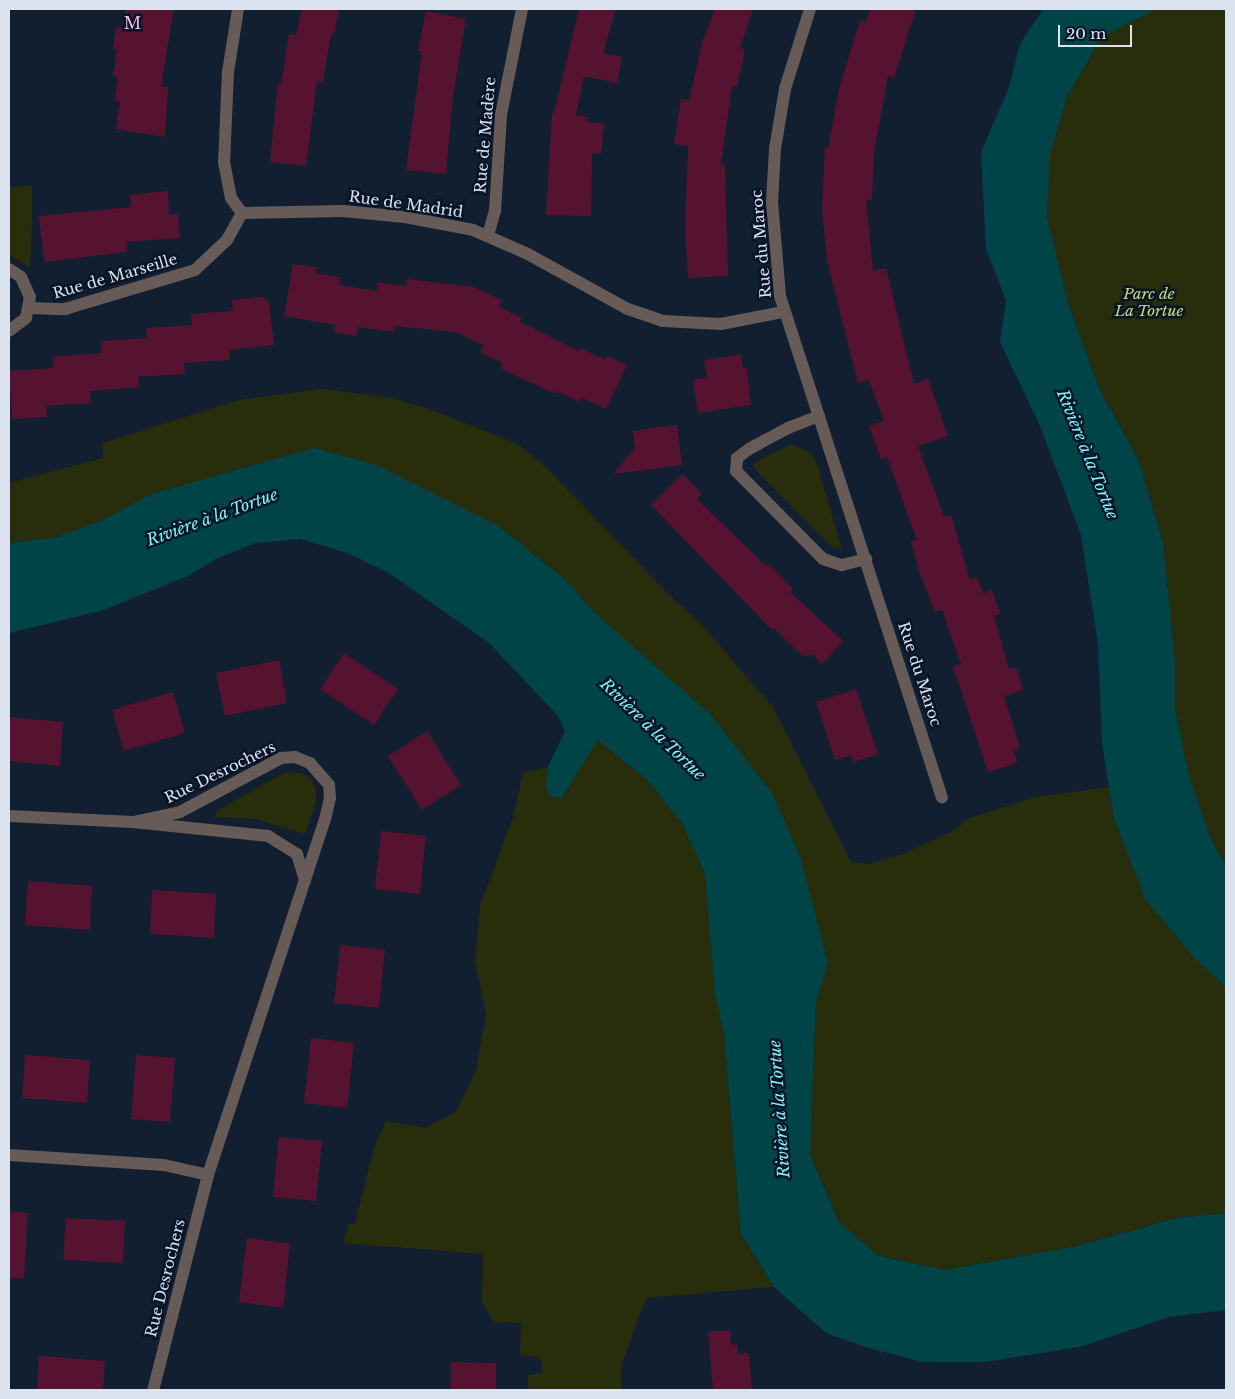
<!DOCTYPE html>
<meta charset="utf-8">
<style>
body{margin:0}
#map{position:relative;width:1235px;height:1399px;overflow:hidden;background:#121f30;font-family:"Libre Baskerville",serif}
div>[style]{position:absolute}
.green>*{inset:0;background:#282d0b}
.water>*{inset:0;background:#004448}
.building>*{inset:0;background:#551330}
.minor>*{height:12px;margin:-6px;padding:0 6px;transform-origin:6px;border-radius:6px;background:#675b57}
span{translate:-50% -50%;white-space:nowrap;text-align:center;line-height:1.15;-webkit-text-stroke:5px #091526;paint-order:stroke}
.street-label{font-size:15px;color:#dae3ef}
.park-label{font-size:15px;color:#cbde78;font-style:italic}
.neighbourhood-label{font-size:16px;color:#fab9ed;letter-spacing:1px}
.water-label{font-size:16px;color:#83f4fd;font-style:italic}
.frame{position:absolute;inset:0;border:10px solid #dae3ef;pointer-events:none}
.scale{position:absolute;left:1058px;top:25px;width:74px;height:22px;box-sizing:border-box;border:2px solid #dae3ef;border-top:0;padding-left:6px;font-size:15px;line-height:18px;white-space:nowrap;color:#dae3ef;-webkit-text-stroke:4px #091526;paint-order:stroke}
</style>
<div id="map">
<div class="green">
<i style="clip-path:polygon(1157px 9px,1226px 9px,1226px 866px,1210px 837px,1188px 772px,1175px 707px,1175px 659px,1163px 543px,1139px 461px,1099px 388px,1067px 300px,1047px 215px,1050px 154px,1067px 97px,1102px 37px)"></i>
<i style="clip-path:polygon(32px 186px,32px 221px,30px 267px,9px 255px,9px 187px)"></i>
<i style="clip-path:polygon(322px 389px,392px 398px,429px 409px,516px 443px,546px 467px,672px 598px,700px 623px,773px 707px,851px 862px,868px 864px,903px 854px,953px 831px,969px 818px,1036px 797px,1109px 787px,1114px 819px,1198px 962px,1226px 987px,1226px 1213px,1176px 1218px,1077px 1246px,945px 1270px,879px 1256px,839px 1222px,810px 1154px,816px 1003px,828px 963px,595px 613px,566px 580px,500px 527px,103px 520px,57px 537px,9px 543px,9px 483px,103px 458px,103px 443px,239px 400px)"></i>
<i style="clip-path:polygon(791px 444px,811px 453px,817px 464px,842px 549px,832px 547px,754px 468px,753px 464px)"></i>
<i style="clip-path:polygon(598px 740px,647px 780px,682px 823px,705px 874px,715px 995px,724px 1034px,741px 1234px,774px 1287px,646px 1298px,621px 1367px,621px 1390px,528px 1390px,528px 1375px,542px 1373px,542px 1361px,536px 1357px,520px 1355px,521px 1323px,494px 1322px,482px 1303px,483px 1254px,343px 1243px,349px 1224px,355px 1224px,374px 1148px,386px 1121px,425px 1128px,456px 1112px,476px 1071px,486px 1014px,475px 962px,480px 906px,513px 818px,523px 773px,548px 767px,546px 785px,562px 798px)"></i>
<i style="clip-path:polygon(286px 772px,301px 773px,312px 780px,316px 789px,316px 802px,305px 834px,255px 819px,214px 817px,220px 809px)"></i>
</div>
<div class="water">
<i style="clip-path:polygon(1043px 9px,1157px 9px,1102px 37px,1067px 97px,1050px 154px,1047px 215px,1067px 300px,1099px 388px,1139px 461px,1163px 543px,1175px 659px,1175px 707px,1188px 772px,1210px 837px,1226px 866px,1226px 987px,1198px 962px,1146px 900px,1114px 819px,1102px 742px,1098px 644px,1081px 535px,1040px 426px,1000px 342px,1006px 300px,986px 249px,981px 152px,1008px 90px,1020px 44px)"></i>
<i style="clip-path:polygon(314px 448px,374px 464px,500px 527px,566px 580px,595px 613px,711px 715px,772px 793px,800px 856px,828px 963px,816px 1003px,810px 1154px,839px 1222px,879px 1256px,945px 1270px,1077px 1246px,1176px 1218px,1226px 1213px,1226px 1310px,1169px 1317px,1080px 1347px,985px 1362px,922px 1362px,865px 1347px,826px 1333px,774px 1287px,741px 1234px,724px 1034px,715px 995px,705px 874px,682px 823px,647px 780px,598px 740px,562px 798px,549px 796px,546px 785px,548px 767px,565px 731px,558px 716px,489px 643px,389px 573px,347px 553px,301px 539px,255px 543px,216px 559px,188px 576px,101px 611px,9px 633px,9px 543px,57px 537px,103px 520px,151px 494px)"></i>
</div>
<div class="building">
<i style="clip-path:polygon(126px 9px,174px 9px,161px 86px,168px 87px,165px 137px,116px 129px,120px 102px,115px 101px,118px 77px,113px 76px,117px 50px,113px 49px,116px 27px,123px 28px)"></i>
<i style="clip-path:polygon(302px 9px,339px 9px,334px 35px,331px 34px,323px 82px,317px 81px,306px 166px,270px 162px,278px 83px,281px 84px,289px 34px,296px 35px)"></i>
<i style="clip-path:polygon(579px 9px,616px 9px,603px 53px,622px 57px,617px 83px,584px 76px,576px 115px,588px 117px,587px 122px,604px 124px,601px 154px,592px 153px,591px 216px,546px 215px,552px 113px,554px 113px)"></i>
<i style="clip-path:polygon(715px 9px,753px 9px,740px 48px,745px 50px,737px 87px,732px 86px,721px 164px,725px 165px,728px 276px,688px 278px,685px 228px,688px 146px,674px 144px,681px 99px,689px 100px,703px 40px)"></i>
<i style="clip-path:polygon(870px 9px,916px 9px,894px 78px,888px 76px,874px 153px,872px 200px,866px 199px,873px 271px,886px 268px,914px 384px,928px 379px,948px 436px,918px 446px,944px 517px,951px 515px,970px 580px,977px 578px,983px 594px,992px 590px,1000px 614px,994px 616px,1009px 669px,1016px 667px,1023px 690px,1004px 696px,1020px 748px,1013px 750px,1017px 763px,988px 772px,953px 666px,961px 664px,942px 610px,935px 612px,920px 574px,911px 542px,917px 540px,887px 457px,881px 459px,869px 426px,884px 421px,869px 380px,858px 383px,827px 260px,822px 210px,825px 148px,828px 148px,839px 89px,860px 20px,866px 22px)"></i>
<i style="clip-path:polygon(426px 11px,466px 19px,453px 96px,446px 174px,406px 170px,422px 51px,418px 51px)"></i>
<i style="clip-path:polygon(168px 191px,169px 215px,178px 214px,180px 238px,126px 242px,127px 252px,44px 262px,39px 216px,131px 207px,130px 195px)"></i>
<i style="clip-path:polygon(293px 264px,316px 267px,315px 273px,340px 277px,339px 285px,377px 291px,378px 282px,406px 286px,407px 279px,473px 287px,502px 300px,499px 307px,522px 318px,520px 322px,579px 351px,581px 348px,605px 360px,607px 356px,627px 365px,606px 409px,582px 398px,580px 402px,556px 391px,555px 394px,500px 368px,503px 363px,480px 352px,483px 345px,456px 332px,394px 326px,393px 332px,358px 327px,356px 336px,334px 332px,335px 325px,284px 316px)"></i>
<i style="clip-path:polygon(262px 297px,269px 302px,274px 345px,229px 350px,230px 360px,184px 363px,185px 374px,138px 377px,139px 387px,90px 391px,91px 403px,46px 406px,47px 417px,12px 419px,9px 371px,53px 368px,52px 357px,101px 353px,101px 341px,147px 338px,146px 328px,192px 325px,191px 314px,233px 311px,232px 300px)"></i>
<i style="clip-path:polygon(741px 354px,743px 368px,747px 368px,751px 405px,698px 413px,693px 380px,707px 378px,704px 360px)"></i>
<i style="clip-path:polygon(677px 425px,682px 465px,613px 474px,635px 448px,633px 431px)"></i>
<i style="clip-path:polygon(683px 474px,702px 494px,697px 499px,766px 566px,768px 564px,793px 589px,790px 592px,843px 641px,822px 664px,813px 655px,803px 656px,774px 628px,772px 630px,651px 505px)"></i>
<i style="clip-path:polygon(344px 653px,398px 689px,374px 725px,320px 689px)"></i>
<i style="clip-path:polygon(279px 660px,287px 703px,225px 716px,216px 673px)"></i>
<i style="clip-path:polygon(856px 689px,878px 754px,853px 762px,851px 755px,835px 760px,816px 702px)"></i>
<i style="clip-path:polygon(173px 692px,185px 733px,124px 751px,112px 710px)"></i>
<i style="clip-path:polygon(9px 717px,63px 722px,60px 766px,9px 761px)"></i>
<i style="clip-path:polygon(427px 731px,461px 785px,422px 810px,388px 756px)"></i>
<i style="clip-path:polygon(381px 831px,426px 836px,420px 894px,375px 889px)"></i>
<i style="clip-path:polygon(28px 881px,92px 886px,90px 930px,25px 925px)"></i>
<i style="clip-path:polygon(152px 890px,216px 894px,214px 938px,150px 934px)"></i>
<i style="clip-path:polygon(340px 945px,385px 950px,379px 1008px,334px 1003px)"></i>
<i style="clip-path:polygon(311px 1038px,354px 1043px,347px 1108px,304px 1103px)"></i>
<i style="clip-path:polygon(25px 1055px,90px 1060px,87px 1103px,22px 1098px)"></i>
<i style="clip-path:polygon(136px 1055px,175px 1058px,170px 1122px,131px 1119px)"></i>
<i style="clip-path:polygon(279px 1137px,322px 1141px,316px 1201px,273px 1197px)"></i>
<i style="clip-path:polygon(9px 1211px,28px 1213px,24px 1278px,9px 1278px)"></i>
<i style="clip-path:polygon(66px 1218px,125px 1221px,123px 1263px,63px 1260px)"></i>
<i style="clip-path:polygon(247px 1238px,290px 1244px,283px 1308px,239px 1302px)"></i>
<i style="clip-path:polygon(730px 1330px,731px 1345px,737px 1344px,738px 1354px,749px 1353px,752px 1390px,713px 1390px,708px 1332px)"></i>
<i style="clip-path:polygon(39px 1356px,105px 1361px,103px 1390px,37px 1390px)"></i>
<i style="clip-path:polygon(451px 1362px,496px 1363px,496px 1390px,451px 1390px)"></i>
</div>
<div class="minor">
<i style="left:238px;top:9px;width:64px;rotate:99deg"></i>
<i style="left:228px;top:72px;width:90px;rotate:92.5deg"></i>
<i style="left:224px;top:162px;width:37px;rotate:79deg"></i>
<i style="left:231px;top:198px;width:19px;rotate:54deg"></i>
<i style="left:242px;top:213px;width:101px;rotate:-1.1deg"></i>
<i style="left:343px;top:211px;width:62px;rotate:5.5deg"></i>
<i style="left:405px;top:217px;width:69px;rotate:10.8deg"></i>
<i style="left:473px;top:230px;width:58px;rotate:23.5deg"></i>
<i style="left:526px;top:253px;width:116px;rotate:28.8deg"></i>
<i style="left:628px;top:309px;width:37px;rotate:19deg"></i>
<i style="left:663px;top:321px;width:58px;rotate:3deg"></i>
<i style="left:721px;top:324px;width:63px;rotate:-11deg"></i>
<i style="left:810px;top:9px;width:84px;rotate:107.4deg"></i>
<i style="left:785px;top:89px;width:61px;rotate:99.5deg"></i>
<i style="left:775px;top:149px;width:53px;rotate:93.2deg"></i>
<i style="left:772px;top:202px;width:94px;rotate:85.1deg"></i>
<i style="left:780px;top:296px;width:527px;rotate:72.11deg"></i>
<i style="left:488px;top:235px;width:25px;rotate:-74deg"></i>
<i style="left:495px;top:211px;width:96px;rotate:-86.4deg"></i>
<i style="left:501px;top:115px;width:108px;rotate:-78.8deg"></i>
<i style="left:9px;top:269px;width:14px;rotate:34deg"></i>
<i style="left:21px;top:277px;width:22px;rotate:66deg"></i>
<i style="left:30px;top:297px;width:21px;rotate:101deg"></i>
<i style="left:26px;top:318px;width:21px;rotate:143deg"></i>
<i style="left:29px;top:308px;width:36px;rotate:2deg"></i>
<i style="left:65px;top:309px;width:136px;rotate:-16.7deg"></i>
<i style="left:195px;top:270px;width:44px;rotate:-43.2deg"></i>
<i style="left:227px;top:240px;width:31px;rotate:-61deg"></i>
<i style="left:819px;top:416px;width:33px;rotate:159deg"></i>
<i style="left:788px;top:428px;width:44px;rotate:151.7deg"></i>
<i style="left:749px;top:449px;width:15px;rotate:143deg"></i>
<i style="left:737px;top:458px;width:13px;rotate:94deg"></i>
<i style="left:736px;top:471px;width:124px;rotate:45.3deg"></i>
<i style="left:823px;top:559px;width:20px;rotate:18deg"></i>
<i style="left:842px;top:565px;width:25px;rotate:-14deg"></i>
<i style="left:9px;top:816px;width:124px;rotate:2.8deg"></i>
<i style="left:133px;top:822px;width:136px;rotate:5.9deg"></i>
<i style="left:268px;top:836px;width:34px;rotate:32deg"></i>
<i style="left:297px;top:854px;width:28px;rotate:73deg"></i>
<i style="left:133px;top:822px;width:48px;rotate:-12deg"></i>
<i style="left:180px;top:812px;width:115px;rotate:-28.1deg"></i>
<i style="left:281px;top:758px;width:14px;rotate:-4deg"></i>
<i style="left:295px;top:757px;width:16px;rotate:22deg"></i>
<i style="left:310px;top:763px;width:29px;rotate:49deg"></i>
<i style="left:329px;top:785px;width:13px;rotate:86deg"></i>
<i style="left:330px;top:798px;width:18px;rotate:103deg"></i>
<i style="left:326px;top:816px;width:378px;rotate:108.2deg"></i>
<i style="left:208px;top:1175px;width:222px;rotate:104.3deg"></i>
<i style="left:9px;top:1155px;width:155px;rotate:3.7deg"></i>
<i style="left:164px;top:1165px;width:45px;rotate:12.8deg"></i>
</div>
<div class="street-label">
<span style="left:485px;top:135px;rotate:-85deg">Rue de Madère</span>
<span style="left:406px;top:204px;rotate:8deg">Rue de Madrid</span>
<span style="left:761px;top:244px;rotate:-95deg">Rue du Maroc</span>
<span style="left:115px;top:276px;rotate:-16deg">Rue de Marseille</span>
<span style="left:920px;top:674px;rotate:72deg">Rue du Maroc</span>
<span style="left:220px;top:772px;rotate:-26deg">Rue Desrochers</span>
<span style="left:165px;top:1278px;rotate:-76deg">Rue Desrochers</span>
</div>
<div class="park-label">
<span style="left:1149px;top:302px">Parc de<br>La Tortue</span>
</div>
<div class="neighbourhood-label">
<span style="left:133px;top:23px">M</span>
</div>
<div class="water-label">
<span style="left:1088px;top:454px;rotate:68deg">Rivière à la Tortue</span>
<span style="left:212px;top:517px;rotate:-20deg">Rivière à la Tortue</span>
<span style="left:653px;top:729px;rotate:44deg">Rivière à la Tortue</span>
<span style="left:779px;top:1109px;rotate:-94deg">Rivière à la Tortue</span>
</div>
<div class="frame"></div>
<div class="scale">20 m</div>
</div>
